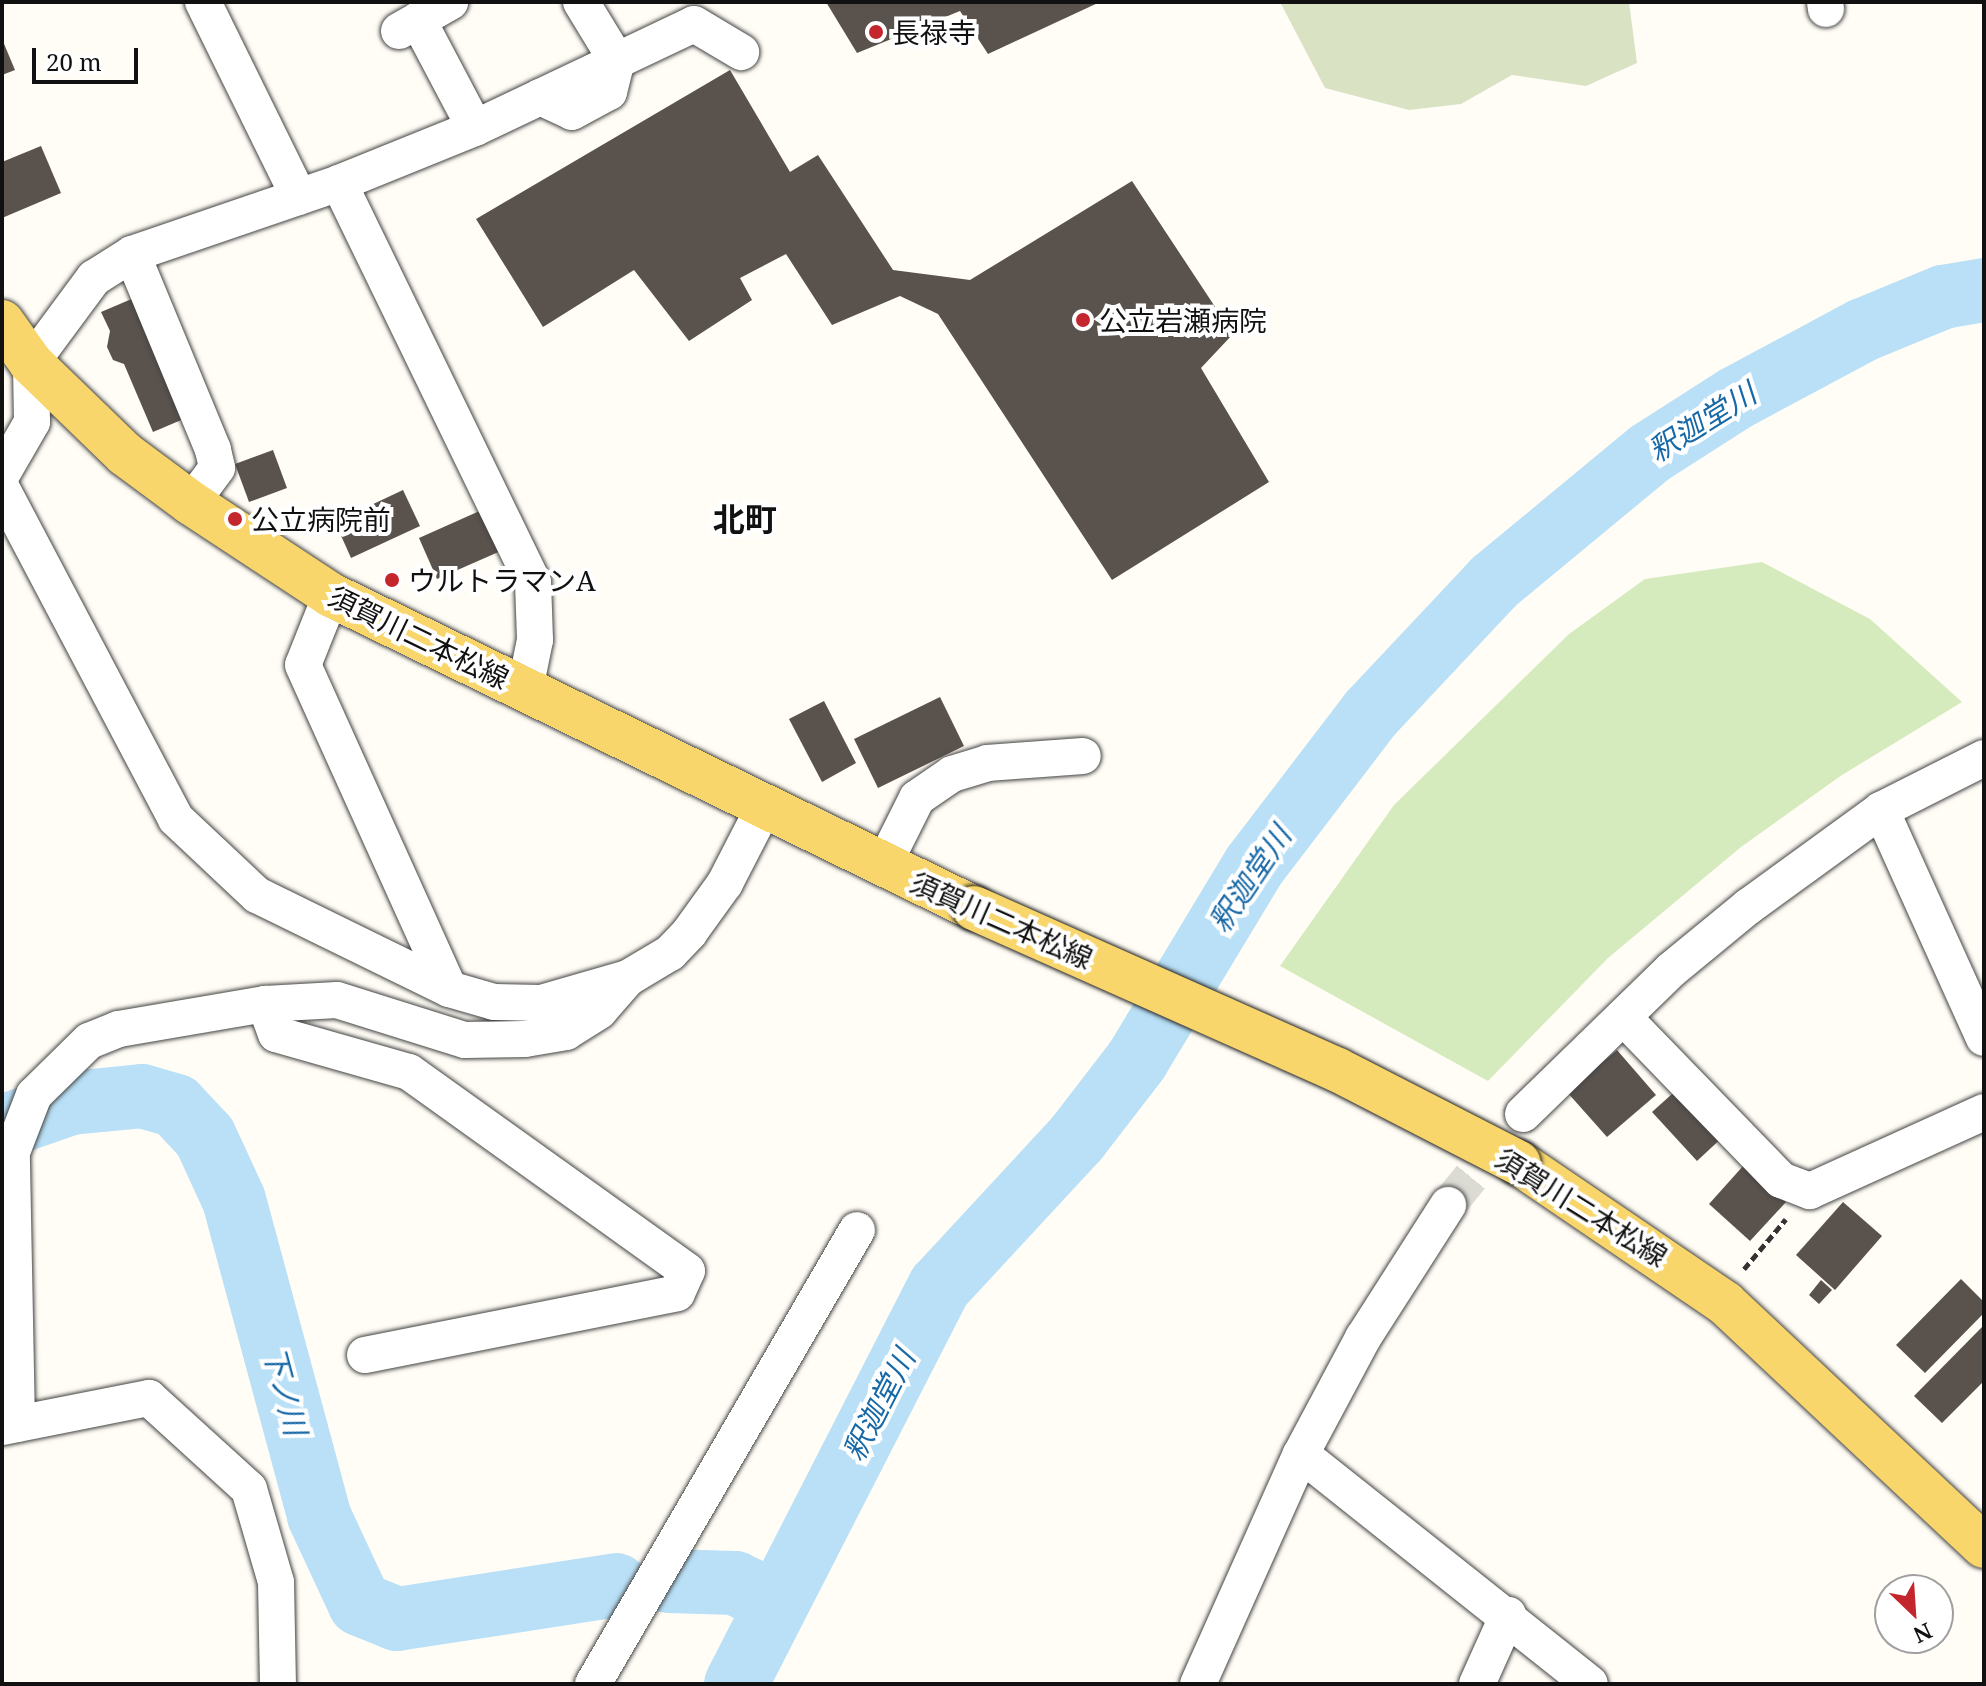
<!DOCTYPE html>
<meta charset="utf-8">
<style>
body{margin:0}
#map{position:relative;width:1986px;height:1686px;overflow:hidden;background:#fffdf5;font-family:"Noto Serif","Noto Sans JP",serif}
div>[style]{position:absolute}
.green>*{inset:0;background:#d5ebbd}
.cemetery>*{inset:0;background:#d9e3c4}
.river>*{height:64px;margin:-32px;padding:0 32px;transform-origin:32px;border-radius:32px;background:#b9e0f7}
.building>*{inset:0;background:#5a524d}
.minor-tunnel>*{height:36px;margin-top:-18px;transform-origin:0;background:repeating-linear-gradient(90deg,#dbdad3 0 36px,transparent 0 54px)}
.path>*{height:5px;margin-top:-2.5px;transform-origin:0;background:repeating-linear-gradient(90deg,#333 0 8px,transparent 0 12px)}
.roads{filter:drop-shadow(0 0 2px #444) drop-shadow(0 0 2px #444)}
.minor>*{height:36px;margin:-18px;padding:0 18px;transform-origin:18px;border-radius:18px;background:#fff}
.major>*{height:44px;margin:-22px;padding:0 22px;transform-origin:22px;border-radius:22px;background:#f9d66b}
.bridges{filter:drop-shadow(0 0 2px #222) drop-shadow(0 0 2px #222)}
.major-bridge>*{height:44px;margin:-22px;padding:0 22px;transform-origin:22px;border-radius:22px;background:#f9d66b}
.dots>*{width:22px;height:22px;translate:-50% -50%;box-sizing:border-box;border:4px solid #fff;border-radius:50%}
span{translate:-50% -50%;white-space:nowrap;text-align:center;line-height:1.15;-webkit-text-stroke:8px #fff;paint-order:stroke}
.poi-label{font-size:28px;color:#111}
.left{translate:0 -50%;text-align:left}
.street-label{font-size:28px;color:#111}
.water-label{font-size:30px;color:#1768a6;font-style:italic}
.quarter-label{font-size:32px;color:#111;font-weight:700}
.frame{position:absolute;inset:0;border:4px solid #111;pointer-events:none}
.north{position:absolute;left:1874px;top:1574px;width:80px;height:80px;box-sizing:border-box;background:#fff;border:2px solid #a0a0a0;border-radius:50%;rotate:155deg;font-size:22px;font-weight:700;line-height:32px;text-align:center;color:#111}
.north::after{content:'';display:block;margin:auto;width:28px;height:36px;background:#c4262e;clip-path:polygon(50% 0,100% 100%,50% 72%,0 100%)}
.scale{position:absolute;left:32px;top:48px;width:106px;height:36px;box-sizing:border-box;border:4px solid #111;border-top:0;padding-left:10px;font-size:24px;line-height:28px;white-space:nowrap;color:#111;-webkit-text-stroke:6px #fff;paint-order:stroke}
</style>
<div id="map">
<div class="green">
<i style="clip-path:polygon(1762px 562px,1870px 619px,1962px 702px,1842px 775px,1741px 847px,1608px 958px,1488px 1081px,1280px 966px,1394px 805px,1569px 634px,1645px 579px)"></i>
</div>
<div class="cemetery">
<i style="clip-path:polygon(1280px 2px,1629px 2px,1637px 63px,1586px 86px,1512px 75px,1461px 104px,1409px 110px,1325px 88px)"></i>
</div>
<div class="river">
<i style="left:2px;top:1127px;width:73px;rotate:-19.2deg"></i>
<i style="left:71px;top:1103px;width:71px;rotate:-5.6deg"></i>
<i style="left:142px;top:1096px;width:35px;rotate:16deg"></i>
<i style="left:176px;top:1106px;width:42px;rotate:46.9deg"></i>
<i style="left:205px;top:1137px;width:69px;rotate:65.3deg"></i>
<i style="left:234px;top:1200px;width:327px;rotate:74.9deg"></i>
<i style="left:319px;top:1516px;width:97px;rotate:65deg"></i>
<i style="left:360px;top:1604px;width:40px;rotate:22deg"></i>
<i style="left:397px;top:1619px;width:222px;rotate:-8.8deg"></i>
<i style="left:668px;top:1581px;width:67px;rotate:1.7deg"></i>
<i style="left:735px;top:1583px;width:43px;rotate:26deg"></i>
<i style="left:736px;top:1684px;width:447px;rotate:-62.9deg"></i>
<i style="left:940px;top:1286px;width:202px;rotate:-47.2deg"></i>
<i style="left:1077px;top:1138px;width:98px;rotate:-52.4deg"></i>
<i style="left:1137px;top:1060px;width:227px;rotate:-58.9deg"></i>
<i style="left:1254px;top:866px;width:193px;rotate:-52.6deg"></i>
<i style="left:1371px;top:713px;width:180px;rotate:-46.8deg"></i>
<i style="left:1494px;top:582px;width:202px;rotate:-39.6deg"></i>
<i style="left:1650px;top:453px;width:102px;rotate:-32.6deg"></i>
<i style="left:1736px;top:398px;width:144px;rotate:-28.2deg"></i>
<i style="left:1863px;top:330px;width:87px;rotate:-22.4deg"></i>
<i style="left:1943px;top:297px;width:42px;rotate:-9.7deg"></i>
</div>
<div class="building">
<i style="clip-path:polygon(826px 2px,1100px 2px,988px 54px,960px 11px,857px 53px)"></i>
<i style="clip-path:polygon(2px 39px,15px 70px,2px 75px)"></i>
<i style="clip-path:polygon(730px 70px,790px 172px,818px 155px,893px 270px,970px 280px,1132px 181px,1233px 334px,1201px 368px,1269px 482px,1112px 580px,938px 314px,900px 296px,832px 325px,786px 254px,740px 278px,752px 300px,689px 341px,634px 270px,543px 327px,476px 219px)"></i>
<i style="clip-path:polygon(41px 146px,61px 193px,2px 218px,2px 162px)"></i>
<i style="clip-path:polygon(134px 298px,186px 418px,153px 432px,124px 364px,113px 360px,107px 347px,110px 331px,101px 312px)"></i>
<i style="clip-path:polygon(273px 450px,287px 488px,249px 502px,235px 464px)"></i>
<i style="clip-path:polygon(403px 490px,420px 526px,351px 558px,335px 522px)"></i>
<i style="clip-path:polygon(484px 509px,503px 550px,437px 579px,419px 538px)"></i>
<i style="clip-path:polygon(940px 697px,964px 746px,878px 788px,854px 739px)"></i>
<i style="clip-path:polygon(824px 701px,856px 763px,822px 782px,789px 719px)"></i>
<i style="clip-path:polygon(1617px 1050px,1656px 1095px,1607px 1137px,1567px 1092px)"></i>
<i style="clip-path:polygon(1682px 1085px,1726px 1134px,1697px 1161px,1652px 1112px)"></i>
<i style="clip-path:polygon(1744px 1165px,1786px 1202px,1750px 1241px,1709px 1204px)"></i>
<i style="clip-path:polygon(1843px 1202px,1882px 1236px,1835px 1290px,1796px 1255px)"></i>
<i style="clip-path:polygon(1961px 1279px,1984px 1302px,1984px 1313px,1925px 1373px,1896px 1345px)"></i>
<i style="clip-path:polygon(1821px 1280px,1832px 1290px,1819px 1304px,1809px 1295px)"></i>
<i style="clip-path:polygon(1984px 1325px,1984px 1381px,1942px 1423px,1914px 1396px)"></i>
</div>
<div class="minor-tunnel">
<i style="left:1448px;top:1205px;width:118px;rotate:-50.5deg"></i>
</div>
<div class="path">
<i style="left:1744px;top:1269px;width:65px;rotate:-50deg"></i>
</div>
<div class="roads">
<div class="minor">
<i style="left:203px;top:2px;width:217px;rotate:63.8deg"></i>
<i style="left:1825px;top:2px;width:7px;rotate:82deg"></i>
<i style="left:418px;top:20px;width:122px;rotate:62.2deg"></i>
<i style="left:399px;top:31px;width:59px;rotate:-29.6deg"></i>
<i style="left:540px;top:97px;width:35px;rotate:25deg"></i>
<i style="left:572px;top:112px;width:42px;rotate:-28.4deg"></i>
<i style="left:609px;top:92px;width:32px;rotate:-76deg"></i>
<i style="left:617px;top:61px;width:69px;rotate:-121.4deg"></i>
<i style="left:339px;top:183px;width:147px;rotate:-22deg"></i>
<i style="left:475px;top:128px;width:242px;rotate:-25.4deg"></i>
<i style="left:694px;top:24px;width:55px;rotate:30.8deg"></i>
<i style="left:132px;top:254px;width:212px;rotate:67.5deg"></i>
<i style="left:213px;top:450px;width:18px;rotate:77deg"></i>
<i style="left:217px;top:468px;width:44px;rotate:126.6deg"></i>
<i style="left:2px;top:474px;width:60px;rotate:-60deg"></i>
<i style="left:32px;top:422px;width:59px;rotate:-91deg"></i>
<i style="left:31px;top:363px;width:106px;rotate:-53.5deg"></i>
<i style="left:94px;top:278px;width:45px;rotate:-32.3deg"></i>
<i style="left:132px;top:254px;width:219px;rotate:-18.9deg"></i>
<i style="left:339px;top:183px;width:444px;rotate:64.1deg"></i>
<i style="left:533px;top:582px;width:58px;rotate:88deg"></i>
<i style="left:535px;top:640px;width:50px;rotate:101.5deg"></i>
<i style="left:2px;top:489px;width:373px;rotate:62.2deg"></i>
<i style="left:176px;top:819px;width:111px;rotate:43.2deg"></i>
<i style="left:257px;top:895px;width:214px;rotate:26.1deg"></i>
<i style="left:449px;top:989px;width:47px;rotate:16.1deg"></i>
<i style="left:494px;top:1002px;width:47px;rotate:1.2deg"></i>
<i style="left:541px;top:1003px;width:91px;rotate:-16deg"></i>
<i style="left:628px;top:978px;width:49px;rotate:-30.8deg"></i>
<i style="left:670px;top:953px;width:28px;rotate:-46deg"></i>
<i style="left:689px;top:933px;width:62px;rotate:-54.2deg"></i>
<i style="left:725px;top:883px;width:83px;rotate:-62.8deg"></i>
<i style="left:331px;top:595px;width:75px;rotate:111.8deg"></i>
<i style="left:303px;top:665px;width:355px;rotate:65.7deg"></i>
<i style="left:1881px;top:810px;width:250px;rotate:65.7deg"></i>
<i style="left:883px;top:866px;width:76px;rotate:-63.4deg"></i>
<i style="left:917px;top:798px;width:42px;rotate:-34.4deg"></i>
<i style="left:952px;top:774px;width:37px;rotate:-17deg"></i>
<i style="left:987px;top:763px;width:96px;rotate:-4.2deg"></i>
<i style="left:1625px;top:1019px;width:224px;rotate:45.9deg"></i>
<i style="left:1781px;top:1180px;width:31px;rotate:21deg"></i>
<i style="left:1810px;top:1191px;width:191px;rotate:-24.4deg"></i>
<i style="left:1523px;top:1114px;width:206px;rotate:-44.2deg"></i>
<i style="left:1671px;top:970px;width:101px;rotate:-39.4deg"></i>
<i style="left:1749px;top:906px;width:163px;rotate:-36deg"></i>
<i style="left:1881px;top:810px;width:115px;rotate:-26.8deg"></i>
<i style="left:365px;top:1355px;width:318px;rotate:-11.2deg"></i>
<i style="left:677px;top:1293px;width:24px;rotate:-66deg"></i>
<i style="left:687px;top:1271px;width:342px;rotate:-144.4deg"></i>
<i style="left:409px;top:1072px;width:138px;rotate:-164.1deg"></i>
<i style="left:276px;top:1034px;width:32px;rotate:-110deg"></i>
<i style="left:265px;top:1004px;width:72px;rotate:-3.2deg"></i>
<i style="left:337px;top:1000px;width:134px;rotate:17.4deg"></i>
<i style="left:465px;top:1040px;width:60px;rotate:-1deg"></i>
<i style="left:525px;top:1039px;width:42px;rotate:-9.7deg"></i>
<i style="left:566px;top:1032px;width:39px;rotate:-32deg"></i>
<i style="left:599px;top:1011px;width:44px;rotate:-48.7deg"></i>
<i style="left:17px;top:1424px;width:272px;rotate:-91.1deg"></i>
<i style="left:12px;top:1152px;width:61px;rotate:-68.9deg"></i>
<i style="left:34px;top:1095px;width:77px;rotate:-44.5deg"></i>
<i style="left:89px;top:1041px;width:32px;rotate:-22deg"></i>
<i style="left:119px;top:1029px;width:148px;rotate:-9.7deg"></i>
<i style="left:2px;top:1427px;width:150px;rotate:-11.2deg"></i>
<i style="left:149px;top:1398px;width:135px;rotate:42.3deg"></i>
<i style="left:249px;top:1489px;width:97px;rotate:73.8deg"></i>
<i style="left:276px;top:1582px;width:102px;rotate:88.9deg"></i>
<i style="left:1301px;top:1454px;width:369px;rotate:38.5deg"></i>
<i style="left:593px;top:1684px;width:525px;rotate:-59.82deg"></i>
<i style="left:1198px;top:1684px;width:252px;rotate:-65.9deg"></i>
<i style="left:1301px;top:1454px;width:132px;rotate:-61.9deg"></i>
<i style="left:1363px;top:1338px;width:158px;rotate:-57.4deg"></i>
<i style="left:1477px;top:1684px;width:76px;rotate:-65.8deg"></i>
</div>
<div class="major">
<i style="left:2px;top:322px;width:50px;rotate:54.7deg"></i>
<i style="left:31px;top:363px;width:131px;rotate:44.1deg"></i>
<i style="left:125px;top:454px;width:82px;rotate:36.6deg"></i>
<i style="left:191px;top:503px;width:168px;rotate:33.3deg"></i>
<i style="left:331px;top:595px;width:715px;rotate:25.96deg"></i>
<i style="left:1519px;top:1163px;width:249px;rotate:34.2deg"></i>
<i style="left:1725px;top:1303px;width:355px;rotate:43.2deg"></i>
</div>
</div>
<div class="bridges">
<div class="major-bridge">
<i style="left:974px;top:908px;width:398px;rotate:24deg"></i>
<i style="left:1338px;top:1070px;width:203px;rotate:27.2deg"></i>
</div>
</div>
<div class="dots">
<i style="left:876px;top:32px;background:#c4262e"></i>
<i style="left:1083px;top:320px;background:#c4262e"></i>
<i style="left:235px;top:519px;background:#c4262e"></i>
<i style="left:392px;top:580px;background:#c4262e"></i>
</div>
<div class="poi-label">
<span class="left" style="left:892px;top:32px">長禄寺</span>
<span class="left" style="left:1099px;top:320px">公立岩瀬病院</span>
<span class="left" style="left:251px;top:519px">公立病院前</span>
<span class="left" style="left:408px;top:580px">ウルトラマンA</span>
</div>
<div class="street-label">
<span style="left:419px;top:637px;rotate:26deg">須賀川二本松線</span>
<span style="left:1002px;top:920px;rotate:24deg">須賀川二本松線</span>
<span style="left:1582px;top:1207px;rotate:32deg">須賀川二本松線</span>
</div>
<div class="water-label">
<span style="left:1702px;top:422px;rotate:-32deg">釈迦堂川</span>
<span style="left:1250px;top:879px;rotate:-56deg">釈迦堂川</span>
<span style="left:285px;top:1391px;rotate:75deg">下ノ川</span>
<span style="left:879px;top:1405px;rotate:-63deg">釈迦堂川</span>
</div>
<div class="quarter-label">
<span style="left:745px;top:519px">北町</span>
</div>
<div class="frame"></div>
<div class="north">N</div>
<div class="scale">20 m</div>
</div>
